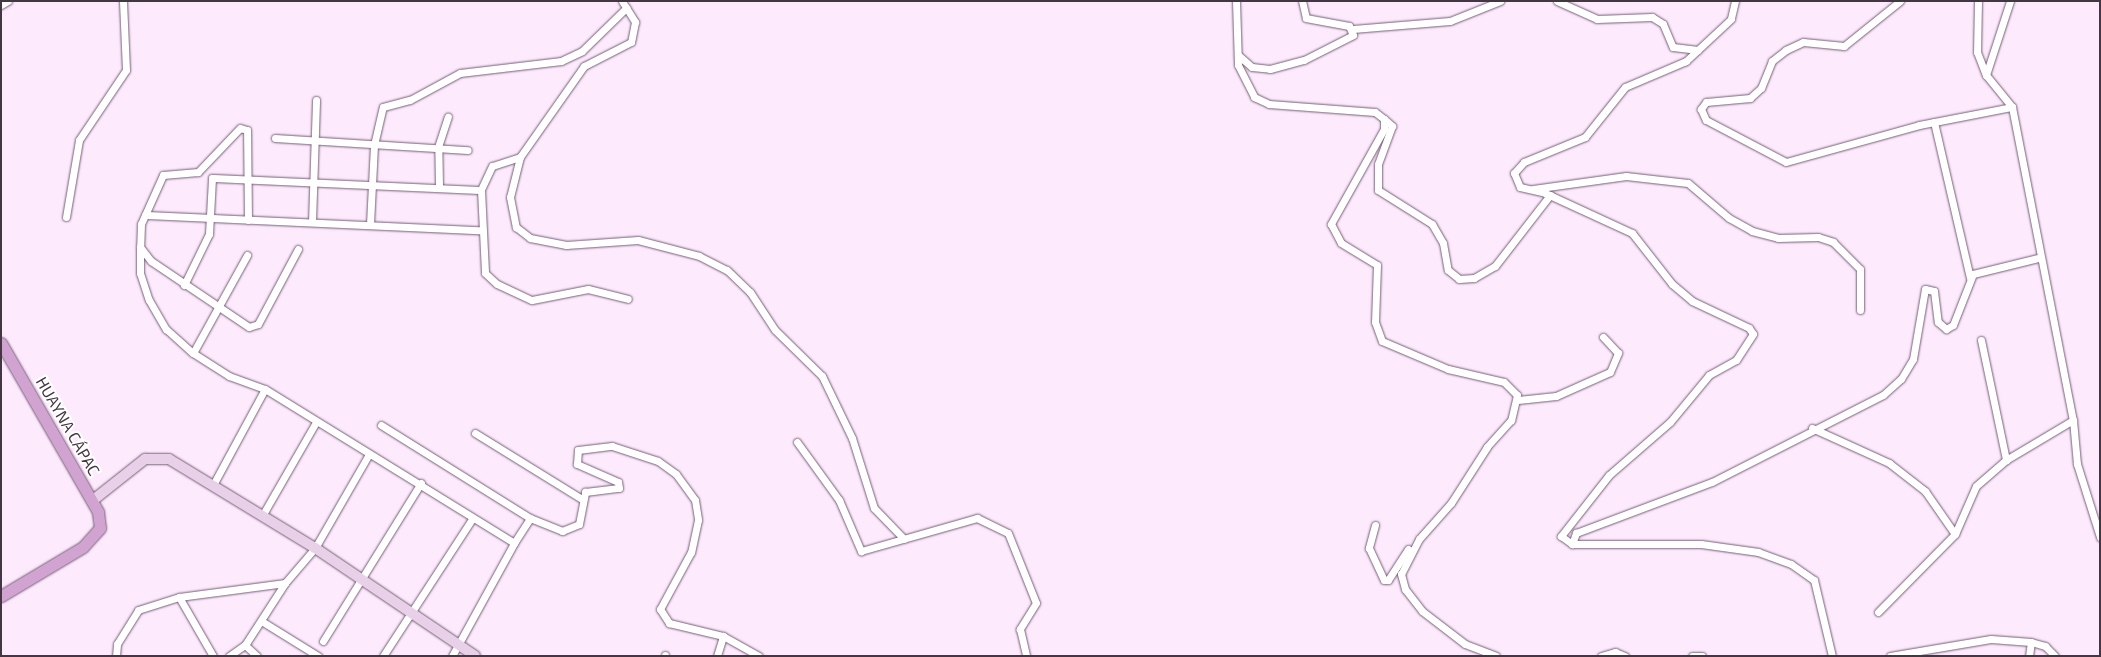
<!DOCTYPE html>
<meta charset="utf-8">
<style>
body{margin:0}
#map{position:relative;width:2101px;height:657px;overflow:hidden;background:#fdebfd;font-family:"Exo 2",sans-serif}
div>[style]{position:absolute}
.roads{filter:drop-shadow(0 0 1px #765d76) drop-shadow(0 0 1px #765d76)}
.street>*{height:7px;margin:-3.5px;padding:0 3.5px;transform-origin:3.5px;border-radius:3.5px;background:#fff}
.secondary>*{height:10px;margin:-5px;padding:0 5px;transform-origin:5px;border-radius:5px;background:#e8d1e8}
.primary>*{height:11px;margin:-5.5px;padding:0 5.5px;transform-origin:5.5px;border-radius:5.5px;background:#d1a3d1}
span{translate:-50% -50%;white-space:nowrap;text-align:center;line-height:1.15;-webkit-text-stroke:4px #fff;paint-order:stroke}
.street-label{font-size:16px;color:#423742}
.frame{position:absolute;inset:0;border:2px solid #423742;pointer-events:none}
</style>
<div id="map">
<div class="roads">
<div class="street">
<i style="left:622px;top:1px;width:25px;rotate:58deg"></i>
<i style="left:635px;top:22px;width:20px;rotate:101deg"></i>
<i style="left:631px;top:42px;width:53px;rotate:152.9deg"></i>
<i style="left:584px;top:66px;width:111px;rotate:125.1deg"></i>
<i style="left:520px;top:157px;width:41px;rotate:104deg"></i>
<i style="left:510px;top:197px;width:31px;rotate:79deg"></i>
<i style="left:516px;top:227px;width:18px;rotate:38deg"></i>
<i style="left:530px;top:238px;width:37px;rotate:11deg"></i>
<i style="left:566px;top:245px;width:72px;rotate:-4deg"></i>
<i style="left:638px;top:240px;width:63px;rotate:14.7deg"></i>
<i style="left:699px;top:256px;width:31px;rotate:27deg"></i>
<i style="left:727px;top:270px;width:32px;rotate:44deg"></i>
<i style="left:750px;top:292px;width:45px;rotate:56.7deg"></i>
<i style="left:775px;top:330px;width:66px;rotate:44.4deg"></i>
<i style="left:822px;top:376px;width:69px;rotate:64.2deg"></i>
<i style="left:852px;top:438px;width:73px;rotate:72.6deg"></i>
<i style="left:874px;top:508px;width:43px;rotate:45.9deg"></i>
<i style="left:1236px;top:1px;width:64px;rotate:88.2deg"></i>
<i style="left:1238px;top:65px;width:36px;rotate:63deg"></i>
<i style="left:1254px;top:97px;width:17px;rotate:25deg"></i>
<i style="left:1269px;top:104px;width:106px;rotate:4.3deg"></i>
<i style="left:1375px;top:112px;width:11px;rotate:38deg"></i>
<i style="left:1384px;top:119px;width:10px;rotate:90deg"></i>
<i style="left:1384px;top:129px;width:109px;rotate:119.2deg"></i>
<i style="left:1331px;top:224px;width:21px;rotate:62deg"></i>
<i style="left:1341px;top:243px;width:42px;rotate:31.4deg"></i>
<i style="left:1377px;top:265px;width:57px;rotate:92deg"></i>
<i style="left:1375px;top:322px;width:20px;rotate:70deg"></i>
<i style="left:1382px;top:341px;width:72px;rotate:23deg"></i>
<i style="left:1448px;top:369px;width:57px;rotate:13.1deg"></i>
<i style="left:1504px;top:382px;width:18px;rotate:45deg"></i>
<i style="left:1517px;top:395px;width:26px;rotate:103deg"></i>
<i style="left:1511px;top:420px;width:36px;rotate:132deg"></i>
<i style="left:1487px;top:447px;width:67px;rotate:122.7deg"></i>
<i style="left:1451px;top:503px;width:48px;rotate:131.6deg"></i>
<i style="left:1419px;top:539px;width:39px;rotate:117deg"></i>
<i style="left:1401px;top:574px;width:16px;rotate:75deg"></i>
<i style="left:1405px;top:589px;width:28px;rotate:52deg"></i>
<i style="left:1422px;top:611px;width:54px;rotate:37.5deg"></i>
<i style="left:1465px;top:644px;width:33px;rotate:21deg"></i>
<i style="left:1557px;top:1px;width:44px;rotate:24.2deg"></i>
<i style="left:1597px;top:19px;width:55px;rotate:-2.1deg"></i>
<i style="left:1652px;top:17px;width:13px;rotate:32deg"></i>
<i style="left:1663px;top:24px;width:25px;rotate:67deg"></i>
<i style="left:1673px;top:47px;width:25px;rotate:7deg"></i>
<i style="left:1735px;top:1px;width:18px;rotate:103deg"></i>
<i style="left:1731px;top:19px;width:62px;rotate:137deg"></i>
<i style="left:1686px;top:61px;width:66px;rotate:156.9deg"></i>
<i style="left:1625px;top:87px;width:64px;rotate:128.7deg"></i>
<i style="left:1585px;top:137px;width:66px;rotate:157.7deg"></i>
<i style="left:1524px;top:162px;width:15px;rotate:132deg"></i>
<i style="left:1514px;top:173px;width:15px;rotate:67deg"></i>
<i style="left:1520px;top:187px;width:26px;rotate:13deg"></i>
<i style="left:1545px;top:193px;width:96px;rotate:24.7deg"></i>
<i style="left:1632px;top:233px;width:65px;rotate:51.9deg"></i>
<i style="left:1672px;top:284px;width:26px;rotate:40deg"></i>
<i style="left:1692px;top:301px;width:63px;rotate:25.3deg"></i>
<i style="left:1749px;top:328px;width:7px;rotate:56deg"></i>
<i style="left:1753px;top:334px;width:31px;rotate:123deg"></i>
<i style="left:1736px;top:360px;width:31px;rotate:151deg"></i>
<i style="left:1709px;top:375px;width:61px;rotate:129.7deg"></i>
<i style="left:1670px;top:422px;width:81px;rotate:139deg"></i>
<i style="left:1609px;top:475px;width:78px;rotate:128.2deg"></i>
<i style="left:1561px;top:536px;width:14px;rotate:36deg"></i>
<i style="left:1572px;top:544px;width:129px"></i>
<i style="left:1701px;top:544px;width:58px;rotate:8deg"></i>
<i style="left:1758px;top:552px;width:35px;rotate:20deg"></i>
<i style="left:1791px;top:564px;width:28px;rotate:35deg"></i>
<i style="left:1814px;top:580px;width:78px;rotate:76.7deg"></i>
<i style="left:1900px;top:1px;width:72px;rotate:141.2deg"></i>
<i style="left:1844px;top:46px;width:41px;rotate:-174.4deg"></i>
<i style="left:1803px;top:42px;width:19px;rotate:155deg"></i>
<i style="left:1786px;top:50px;width:18px;rotate:142deg"></i>
<i style="left:1772px;top:61px;width:29px;rotate:112deg"></i>
<i style="left:1761px;top:88px;width:15px;rotate:138deg"></i>
<i style="left:1750px;top:98px;width:44px;rotate:174.8deg"></i>
<i style="left:1706px;top:102px;width:9px;rotate:126deg"></i>
<i style="left:1701px;top:109px;width:12px;rotate:66deg"></i>
<i style="left:1706px;top:120px;width:90px;rotate:27.7deg"></i>
<i style="left:1786px;top:162px;width:138px;rotate:-15.5deg"></i>
<i style="left:1919px;top:125px;width:95px;rotate:-11deg"></i>
<i style="left:1978px;top:1px;width:51px;rotate:91.1deg"></i>
<i style="left:1977px;top:52px;width:25px;rotate:69deg"></i>
<i style="left:1986px;top:75px;width:41px;rotate:50.9deg"></i>
<i style="left:2012px;top:107px;width:319px;rotate:79deg"></i>
<i style="left:2073px;top:420px;width:44px;rotate:84.8deg"></i>
<i style="left:2077px;top:464px;width:77px;rotate:72.5deg"></i>
<i style="left:1px;top:5px;width:8px;rotate:-30deg"></i>
<i style="left:1353px;top:29px;width:97px;rotate:-4.7deg"></i>
<i style="left:1450px;top:21px;width:54px;rotate:-21.8deg"></i>
<i style="left:1238px;top:55px;width:18px;rotate:41deg"></i>
<i style="left:1252px;top:67px;width:18px;rotate:6deg"></i>
<i style="left:1270px;top:69px;width:35px;rotate:-15deg"></i>
<i style="left:1304px;top:60px;width:55px;rotate:-27deg"></i>
<i style="left:1353px;top:35px;width:10px;rotate:-114deg"></i>
<i style="left:1349px;top:26px;width:44px;rotate:-169.5deg"></i>
<i style="left:1306px;top:18px;width:17px;rotate:-103deg"></i>
<i style="left:1986px;top:75px;width:78px;rotate:-72deg"></i>
<i style="left:1384px;top:119px;width:11px;rotate:41deg"></i>
<i style="left:1392px;top:126px;width:40px;rotate:110.2deg"></i>
<i style="left:1378px;top:164px;width:26px;rotate:90deg"></i>
<i style="left:1378px;top:190px;width:64px;rotate:32.2deg"></i>
<i style="left:1432px;top:224px;width:22px;rotate:60deg"></i>
<i style="left:1443px;top:243px;width:27px;rotate:80deg"></i>
<i style="left:1448px;top:270px;width:14px;rotate:39deg"></i>
<i style="left:1459px;top:279px;width:15px;rotate:-4deg"></i>
<i style="left:1474px;top:278px;width:24px;rotate:-30deg"></i>
<i style="left:1495px;top:266px;width:90px;rotate:-52.2deg"></i>
<i style="left:1934px;top:122px;width:160px;rotate:77deg"></i>
<i style="left:275px;top:138px;width:193px;rotate:3.6deg"></i>
<i style="left:520px;top:157px;width:29px;rotate:162deg"></i>
<i style="left:492px;top:166px;width:26px;rotate:115deg"></i>
<i style="left:481px;top:190px;width:83px;rotate:87.2deg"></i>
<i style="left:485px;top:273px;width:16px;rotate:43deg"></i>
<i style="left:497px;top:284px;width:38px;rotate:25deg"></i>
<i style="left:532px;top:300px;width:57px;rotate:-11.1deg"></i>
<i style="left:588px;top:289px;width:41px;rotate:14deg"></i>
<i style="left:439px;top:186px;width:39px;rotate:-91deg"></i>
<i style="left:438px;top:147px;width:32px;rotate:-72deg"></i>
<i style="left:1533px;top:189px;width:94px;rotate:-8deg"></i>
<i style="left:1626px;top:176px;width:62px;rotate:6.4deg"></i>
<i style="left:1688px;top:183px;width:54px;rotate:40.5deg"></i>
<i style="left:1729px;top:218px;width:26px;rotate:29deg"></i>
<i style="left:1752px;top:231px;width:27px;rotate:15deg"></i>
<i style="left:1778px;top:238px;width:40px;rotate:-1.4deg"></i>
<i style="left:1818px;top:237px;width:16px;rotate:18deg"></i>
<i style="left:1833px;top:242px;width:38px;rotate:45deg"></i>
<i style="left:1860px;top:269px;width:41px;rotate:90deg"></i>
<i style="left:145px;top:215px;width:336px;rotate:2.6deg"></i>
<i style="left:66px;top:217px;width:78px;rotate:-80.4deg"></i>
<i style="left:79px;top:140px;width:84px;rotate:-56.1deg"></i>
<i style="left:126px;top:70px;width:69px;rotate:-92.5deg"></i>
<i style="left:248px;top:220px;width:90px;rotate:-90.6deg"></i>
<i style="left:247px;top:130px;width:7px;rotate:-164deg"></i>
<i style="left:240px;top:128px;width:61px;rotate:133.7deg"></i>
<i style="left:198px;top:172px;width:35px;rotate:175deg"></i>
<i style="left:163px;top:175px;width:54px;rotate:114.2deg"></i>
<i style="left:141px;top:224px;width:23px;rotate:92deg"></i>
<i style="left:140px;top:247px;width:18px;rotate:52deg"></i>
<i style="left:151px;top:261px;width:118px;rotate:34deg"></i>
<i style="left:249px;top:327px;width:9px;rotate:-18deg"></i>
<i style="left:258px;top:324px;width:85px;rotate:-61.9deg"></i>
<i style="left:312px;top:222px;width:122px;rotate:-88.1deg"></i>
<i style="left:370px;top:224px;width:79px;rotate:-87.1deg"></i>
<i style="left:374px;top:145px;width:39px;rotate:-77deg"></i>
<i style="left:383px;top:107px;width:28px;rotate:-15deg"></i>
<i style="left:410px;top:100px;width:57px;rotate:-28.4deg"></i>
<i style="left:460px;top:73px;width:102px;rotate:-6.8deg"></i>
<i style="left:561px;top:61px;width:23px;rotate:-25deg"></i>
<i style="left:582px;top:51px;width:62px;rotate:-44.3deg"></i>
<i style="left:140px;top:247px;width:26px;rotate:90deg"></i>
<i style="left:140px;top:273px;width:28px;rotate:72deg"></i>
<i style="left:149px;top:300px;width:34px;rotate:60deg"></i>
<i style="left:166px;top:329px;width:36px;rotate:42deg"></i>
<i style="left:193px;top:353px;width:43px;rotate:32.6deg"></i>
<i style="left:229px;top:376px;width:38px;rotate:20deg"></i>
<i style="left:265px;top:389px;width:293px;rotate:31.7deg"></i>
<i style="left:514px;top:543px;width:30px;rotate:-57deg"></i>
<i style="left:184px;top:285px;width:57px;rotate:-63.9deg"></i>
<i style="left:209px;top:234px;width:56px;rotate:-86.9deg"></i>
<i style="left:212px;top:178px;width:269px;rotate:2.6deg"></i>
<i style="left:1981px;top:340px;width:123px;rotate:78.2deg"></i>
<i style="left:193px;top:353px;width:112px;rotate:-61.1deg"></i>
<i style="left:1518px;top:400px;width:38px;rotate:-6deg"></i>
<i style="left:1556px;top:396px;width:59px;rotate:-24deg"></i>
<i style="left:1610px;top:372px;width:21px;rotate:-67deg"></i>
<i style="left:1618px;top:353px;width:22px;rotate:-133deg"></i>
<i style="left:381px;top:425px;width:176px;rotate:32deg"></i>
<i style="left:530px;top:518px;width:35px;rotate:22deg"></i>
<i style="left:562px;top:531px;width:18px;rotate:-22deg"></i>
<i style="left:579px;top:524px;width:33px;rotate:-79deg"></i>
<i style="left:585px;top:492px;width:34px;rotate:-7deg"></i>
<i style="left:619px;top:488px;width:6px;rotate:-99deg"></i>
<i style="left:618px;top:482px;width:45px;rotate:-156.3deg"></i>
<i style="left:577px;top:464px;width:14px;rotate:-86deg"></i>
<i style="left:578px;top:450px;width:34px;rotate:-7deg"></i>
<i style="left:612px;top:446px;width:48px;rotate:18.1deg"></i>
<i style="left:658px;top:461px;width:22px;rotate:36deg"></i>
<i style="left:676px;top:474px;width:32px;rotate:54deg"></i>
<i style="left:695px;top:500px;width:20px;rotate:81deg"></i>
<i style="left:698px;top:520px;width:33px;rotate:102deg"></i>
<i style="left:691px;top:552px;width:65px;rotate:118.5deg"></i>
<i style="left:660px;top:609px;width:17px;rotate:57deg"></i>
<i style="left:669px;top:623px;width:56px;rotate:13.5deg"></i>
<i style="left:723px;top:636px;width:41px;rotate:29.1deg"></i>
<i style="left:1812px;top:428px;width:85px;rotate:24.4deg"></i>
<i style="left:1889px;top:463px;width:46px;rotate:37.9deg"></i>
<i style="left:1925px;top:491px;width:52px;rotate:55.1deg"></i>
<i style="left:475px;top:433px;width:126px;rotate:31.7deg"></i>
<i style="left:797px;top:442px;width:72px;rotate:54.1deg"></i>
<i style="left:839px;top:500px;width:56px;rotate:66.7deg"></i>
<i style="left:861px;top:551px;width:121px;rotate:-15.9deg"></i>
<i style="left:977px;top:518px;width:34px;rotate:26deg"></i>
<i style="left:1008px;top:533px;width:75px;rotate:68.2deg"></i>
<i style="left:1036px;top:603px;width:31px;rotate:122deg"></i>
<i style="left:1020px;top:629px;width:28px;rotate:77deg"></i>
<i style="left:213px;top:485px;width:109px;rotate:-61.6deg"></i>
<i style="left:262px;top:516px;width:108px;rotate:-60.1deg"></i>
<i style="left:1375px;top:525px;width:24px;rotate:105deg"></i>
<i style="left:1369px;top:548px;width:35px;rotate:65deg"></i>
<i style="left:1384px;top:580px;width:4px"></i>
<i style="left:1388px;top:580px;width:37px;rotate:-57deg"></i>
<i style="left:1572px;top:544px;width:12px;rotate:-70deg"></i>
<i style="left:1576px;top:533px;width:145px;rotate:-20.6deg"></i>
<i style="left:1712px;top:482px;width:192px;rotate:-27deg"></i>
<i style="left:1883px;top:395px;width:24px;rotate:-42deg"></i>
<i style="left:1901px;top:379px;width:23px;rotate:-59deg"></i>
<i style="left:1913px;top:359px;width:71px;rotate:-80.3deg"></i>
<i style="left:1925px;top:289px;width:9px;rotate:13deg"></i>
<i style="left:1934px;top:291px;width:31px;rotate:83deg"></i>
<i style="left:1938px;top:322px;width:11px;rotate:41deg"></i>
<i style="left:1946px;top:329px;width:8px;rotate:-30deg"></i>
<i style="left:1953px;top:325px;width:55px;rotate:-68.6deg"></i>
<i style="left:1973px;top:274px;width:67px;rotate:-13.8deg"></i>
<i style="left:179px;top:597px;width:68px;rotate:60deg"></i>
<i style="left:1878px;top:612px;width:110px;rotate:-45.4deg"></i>
<i style="left:1955px;top:534px;width:52px;rotate:-66.4deg"></i>
<i style="left:1976px;top:486px;width:40px;rotate:-41deg"></i>
<i style="left:2006px;top:460px;width:78px;rotate:-30.8deg"></i>
<i style="left:263px;top:622px;width:65px;rotate:31.7deg"></i>
<i style="left:323px;top:641px;width:186px;rotate:-58.2deg"></i>
<i style="left:245px;top:645px;width:16px;rotate:43deg"></i>
<i style="left:116px;top:656px;width:12px;rotate:-85deg"></i>
<i style="left:117px;top:644px;width:40px;rotate:-58deg"></i>
<i style="left:138px;top:610px;width:43px;rotate:-17.6deg"></i>
<i style="left:179px;top:597px;width:107px;rotate:-7.5deg"></i>
<i style="left:229px;top:656px;width:19px;rotate:-35deg"></i>
<i style="left:245px;top:645px;width:74px;rotate:-57.2deg"></i>
<i style="left:285px;top:583px;width:46px;rotate:-49.4deg"></i>
<i style="left:315px;top:548px;width:108px;rotate:-60.1deg"></i>
<i style="left:383px;top:656px;width:163px;rotate:-57deg"></i>
<i style="left:452px;top:656px;width:129px;rotate:-61.2deg"></i>
<i style="left:665px;top:656px;width:1px;rotate:-90deg"></i>
<i style="left:717px;top:656px;width:21px;rotate:-73deg"></i>
<i style="left:1601px;top:656px;width:15px;rotate:-16deg"></i>
<i style="left:1615px;top:652px;width:11px;rotate:22deg"></i>
<i style="left:1692px;top:656px;width:10px"></i>
<i style="left:1890px;top:656px;width:102px;rotate:-9.6deg"></i>
<i style="left:1991px;top:639px;width:40px;rotate:4.3deg"></i>
<i style="left:2029px;top:656px;width:14px;rotate:-82deg"></i>
<i style="left:2031px;top:642px;width:15px;rotate:16deg"></i>
<i style="left:2045px;top:646px;width:14px;rotate:45deg"></i>
</div>
<div class="secondary">
<i style="left:92px;top:501px;width:68px;rotate:-38.4deg"></i>
<i style="left:145px;top:459px;width:24px"></i>
<i style="left:169px;top:459px;width:171px;rotate:31.4deg"></i>
<i style="left:315px;top:548px;width:193px;rotate:34deg"></i>
</div>
<div class="primary">
<i style="left:1px;top:343px;width:195px;rotate:60.1deg"></i>
<i style="left:98px;top:512px;width:16px;rotate:83deg"></i>
<i style="left:100px;top:528px;width:25px;rotate:132deg"></i>
<i style="left:83px;top:547px;width:96px;rotate:149.1deg"></i>
</div>
</div>
<div class="street-label">
<span style="left:68px;top:426px;rotate:60deg">HUAYNA CÁPAC</span>
</div>
<div class="frame"></div>
</div>
